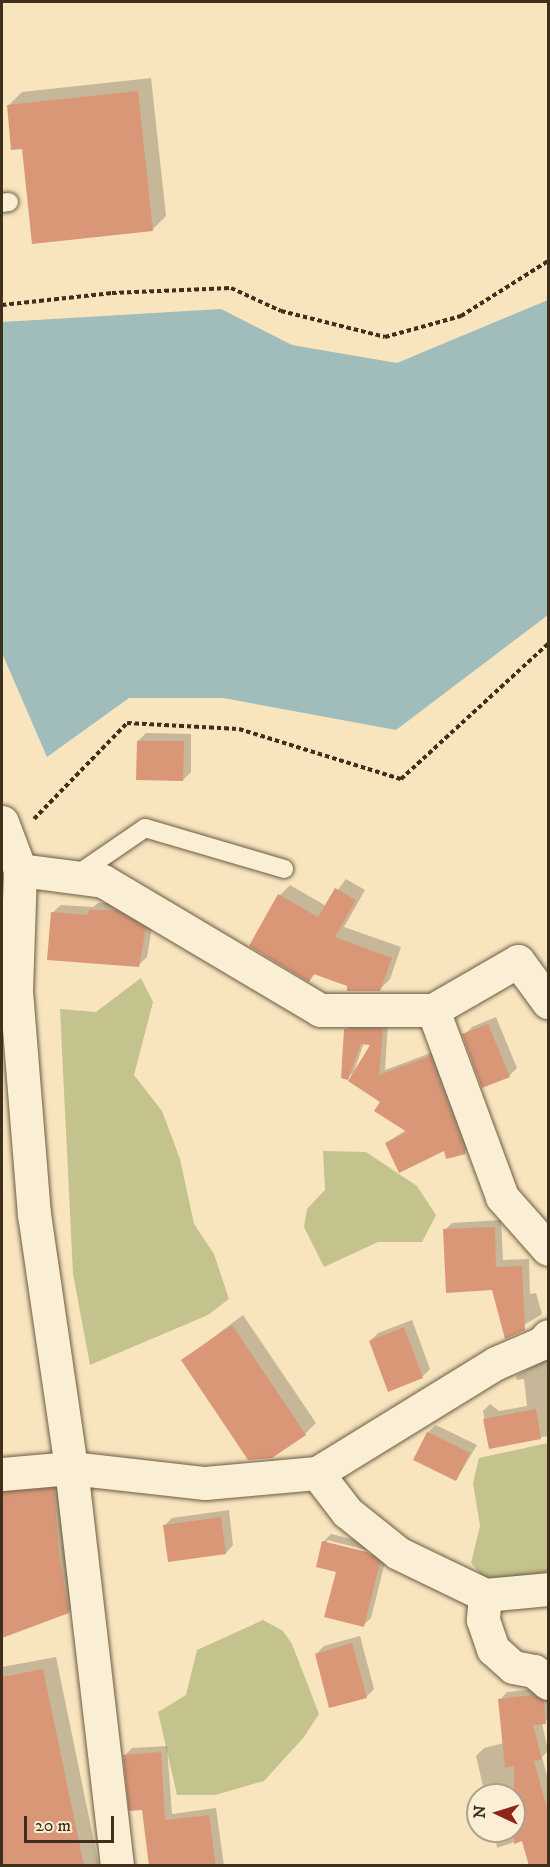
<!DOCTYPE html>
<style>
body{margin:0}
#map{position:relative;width:550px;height:1867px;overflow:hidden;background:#f8e5be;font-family:"IM FELL DW Pica",serif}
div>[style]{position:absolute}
.green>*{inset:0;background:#c4c28d}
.water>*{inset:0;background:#a1bdbb}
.shadow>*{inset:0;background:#0003}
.building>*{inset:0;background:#da9778}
.path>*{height:4px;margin-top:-2px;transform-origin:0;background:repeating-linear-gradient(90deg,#3f2f1d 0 4.5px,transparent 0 7.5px)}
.roads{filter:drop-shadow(0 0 2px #6d5c45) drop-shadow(0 0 2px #6d5c45)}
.lane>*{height:18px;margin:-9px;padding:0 9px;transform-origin:9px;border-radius:9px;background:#faeed5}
.street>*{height:33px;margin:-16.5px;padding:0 16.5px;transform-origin:16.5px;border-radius:16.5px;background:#faeed5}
.secondary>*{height:33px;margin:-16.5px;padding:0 16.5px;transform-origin:16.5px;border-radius:16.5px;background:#faeed5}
span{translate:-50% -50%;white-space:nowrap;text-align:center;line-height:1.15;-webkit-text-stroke:6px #faeed5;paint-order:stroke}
.frame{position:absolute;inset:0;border:3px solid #3f2f1d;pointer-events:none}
.north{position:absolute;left:466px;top:1783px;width:60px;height:60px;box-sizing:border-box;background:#faeed5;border:2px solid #afa28b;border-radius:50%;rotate:274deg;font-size:16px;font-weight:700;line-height:24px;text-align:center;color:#3f2f1d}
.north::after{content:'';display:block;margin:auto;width:21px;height:27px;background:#8f2418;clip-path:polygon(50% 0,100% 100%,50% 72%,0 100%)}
.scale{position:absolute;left:24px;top:1816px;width:90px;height:27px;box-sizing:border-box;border:3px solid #3f2f1d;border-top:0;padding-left:8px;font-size:18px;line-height:21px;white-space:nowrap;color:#3f2f1d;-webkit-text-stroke:4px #faeed5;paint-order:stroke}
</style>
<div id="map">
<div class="green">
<i style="clip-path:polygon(141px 978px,153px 1002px,134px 1075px,162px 1111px,180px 1159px,194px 1224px,214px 1254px,229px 1299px,208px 1315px,90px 1365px,73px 1274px,60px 1009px,96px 1012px)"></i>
<i style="clip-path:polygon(323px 1151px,366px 1152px,417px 1186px,436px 1215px,422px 1242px,378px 1242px,324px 1267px,304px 1227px,307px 1209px,325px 1190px)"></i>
<i style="clip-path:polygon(548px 1443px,548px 1570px,541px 1577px,490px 1585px,471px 1563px,480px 1526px,473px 1483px,479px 1458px)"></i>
<i style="clip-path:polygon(263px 1620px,283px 1631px,292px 1644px,319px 1714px,304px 1737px,264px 1781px,215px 1795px,177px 1795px,158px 1712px,186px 1695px,197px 1650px)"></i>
</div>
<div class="water">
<i style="clip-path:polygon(548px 300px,548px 615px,396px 730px,223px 698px,129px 698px,47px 757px,2px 653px,2px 322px,221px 309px,292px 345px,397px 363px)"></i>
</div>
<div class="shadow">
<i style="clip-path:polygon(151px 78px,166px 216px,152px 230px,23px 147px,8px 106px,22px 92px)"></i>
<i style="clip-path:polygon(146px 733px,191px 734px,191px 772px,183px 780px,138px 741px)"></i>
<i style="clip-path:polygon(346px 879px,365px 890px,344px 927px,401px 947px,390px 979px,379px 990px,349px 985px,316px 973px,309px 980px,280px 895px,290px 885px,326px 906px)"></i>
<i style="clip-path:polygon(98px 903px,123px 903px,153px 920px,147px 957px,139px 965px,53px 912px,61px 905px,93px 907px)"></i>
<i style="clip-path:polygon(496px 1017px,517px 1068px,509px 1076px,464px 1035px,472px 1027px)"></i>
<i style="clip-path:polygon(evenodd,388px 1023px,385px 1070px,436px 1051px,472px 1146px,465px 1152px,386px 1143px,406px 1130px,354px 1072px,347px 1078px,346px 1031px,352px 1024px,388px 1023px,364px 1043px,373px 1044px,355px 1072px,354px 1071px,364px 1043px)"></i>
<i style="clip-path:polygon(501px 1220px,503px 1260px,529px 1259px,530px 1294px,536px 1293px,542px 1314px,506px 1336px,493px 1289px,445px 1230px,452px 1223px)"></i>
<i style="clip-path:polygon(243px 1315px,316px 1423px,305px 1434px,183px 1360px)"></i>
<i style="clip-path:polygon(412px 1320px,430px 1369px,423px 1376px,389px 1390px,370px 1341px,378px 1333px)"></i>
<i style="clip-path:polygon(548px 1358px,548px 1436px,490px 1447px,483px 1411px,490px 1404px,499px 1411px,527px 1406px,524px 1379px,517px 1380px,516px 1376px)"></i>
<i style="clip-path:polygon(436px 1425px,477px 1445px,456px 1480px,428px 1432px)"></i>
<i style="clip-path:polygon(67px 1476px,81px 1598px,68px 1612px,2px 1636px,2px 1483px)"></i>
<i style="clip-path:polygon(229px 1510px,233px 1545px,226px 1553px,164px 1526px,172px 1518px)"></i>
<i style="clip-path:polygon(evenodd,331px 1534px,375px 1545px,387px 1554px,371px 1618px,363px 1625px,323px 1542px,331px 1534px,327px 1540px,374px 1552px,374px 1555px,327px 1544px,327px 1540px)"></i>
<i style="clip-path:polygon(360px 1636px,374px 1689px,366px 1697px,316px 1654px,324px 1646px)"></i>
<i style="clip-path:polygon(56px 1657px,99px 1866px,2px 1866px,2px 1667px)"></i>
<i style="clip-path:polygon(542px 1688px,548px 1692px,548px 1719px,542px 1723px,548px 1751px,542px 1757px,548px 1780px,548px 1866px,523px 1839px,497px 1848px,494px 1831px,514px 1831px,514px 1795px,485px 1795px,476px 1756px,484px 1748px,504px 1743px,500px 1700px,507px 1692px)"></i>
<i style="clip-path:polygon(167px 1746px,172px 1814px,216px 1808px,224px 1866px,151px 1866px,144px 1808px,125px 1755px,132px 1748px)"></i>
</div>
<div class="building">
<i style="clip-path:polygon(138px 91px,153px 231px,32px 244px,22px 149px,11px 150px,7px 105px)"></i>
<i style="clip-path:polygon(137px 741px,184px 741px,183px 781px,136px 780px)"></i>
<i style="clip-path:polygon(335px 888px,356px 900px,335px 937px,392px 958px,380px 991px,347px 991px,347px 986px,314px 974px,309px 982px,249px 946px,278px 894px,318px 917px)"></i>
<i style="clip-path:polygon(89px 910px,115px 910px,146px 928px,139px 967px,47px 960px,51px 912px,88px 915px)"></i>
<i style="clip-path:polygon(488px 1024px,510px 1077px,482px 1088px,462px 1034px)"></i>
<i style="clip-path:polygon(344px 1029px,383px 1029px,379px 1075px,430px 1056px,466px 1154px,446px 1159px,444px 1151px,399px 1173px,385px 1143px,407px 1132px,374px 1111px,380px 1102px,348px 1081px,370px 1045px,361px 1044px,348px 1080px,341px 1078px)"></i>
<i style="clip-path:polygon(495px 1227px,496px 1267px,522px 1266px,525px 1330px,505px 1339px,492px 1290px,446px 1293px,443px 1229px)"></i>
<i style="clip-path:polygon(232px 1325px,306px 1435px,272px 1458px,248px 1460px,181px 1360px)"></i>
<i style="clip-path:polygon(404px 1327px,423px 1378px,388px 1392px,369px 1341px)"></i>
<i style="clip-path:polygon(536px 1409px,541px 1439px,489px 1449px,483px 1419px)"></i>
<i style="clip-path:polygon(427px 1432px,470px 1453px,456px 1481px,413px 1460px)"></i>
<i style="clip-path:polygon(54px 1488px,59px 1553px,69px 1613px,2px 1638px,2px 1492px)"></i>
<i style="clip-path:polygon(221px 1517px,226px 1554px,168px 1562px,163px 1525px)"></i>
<i style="clip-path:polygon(322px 1541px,367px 1552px,380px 1562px,364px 1627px,324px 1617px,336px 1572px,316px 1567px)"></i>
<i style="clip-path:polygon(352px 1643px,367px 1698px,329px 1708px,315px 1654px)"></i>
<i style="clip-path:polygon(43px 1669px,84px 1866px,2px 1866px,2px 1677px)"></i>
<i style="clip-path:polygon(533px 1695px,544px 1701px,546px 1724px,533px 1725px,542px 1759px,534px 1761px,549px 1816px,549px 1866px,529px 1866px,522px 1841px,514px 1844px,514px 1766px,505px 1768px,498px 1699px)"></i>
<i style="clip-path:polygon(161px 1752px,165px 1820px,209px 1815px,216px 1866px,149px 1866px,142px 1810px,129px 1811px,123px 1755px)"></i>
</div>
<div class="path">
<i style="left:2px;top:305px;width:111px;rotate:-6.2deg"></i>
<i style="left:112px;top:293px;width:119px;rotate:-2.4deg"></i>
<i style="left:231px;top:288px;width:55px;rotate:24.7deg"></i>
<i style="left:281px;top:311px;width:107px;rotate:14deg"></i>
<i style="left:385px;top:337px;width:79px;rotate:-15.4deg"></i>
<i style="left:461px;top:316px;width:103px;rotate:-32.3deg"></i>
<i style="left:34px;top:819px;width:134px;rotate:-45.9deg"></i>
<i style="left:127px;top:723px;width:112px;rotate:3.1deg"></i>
<i style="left:239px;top:729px;width:170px;rotate:17.2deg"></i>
<i style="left:401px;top:779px;width:200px;rotate:-42.6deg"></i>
</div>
<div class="roads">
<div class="lane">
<i style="left:2px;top:203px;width:7px;rotate:-8deg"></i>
<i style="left:75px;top:876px;width:85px;rotate:-34.4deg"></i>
<i style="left:145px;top:828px;width:145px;rotate:16.4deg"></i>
</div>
<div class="street">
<i style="left:20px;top:870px;width:84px;rotate:7.5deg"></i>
<i style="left:103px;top:881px;width:252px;rotate:30.7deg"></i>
<i style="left:320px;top:1010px;width:113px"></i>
<i style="left:433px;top:1010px;width:98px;rotate:-30deg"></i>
<i style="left:518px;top:961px;width:51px;rotate:53.8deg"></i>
<i style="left:433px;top:1010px;width:199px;rotate:69.7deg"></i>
<i style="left:502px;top:1197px;width:69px;rotate:48.5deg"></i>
<i style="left:317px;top:1473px;width:210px;rotate:-31.6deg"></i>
<i style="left:496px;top:1363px;width:50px;rotate:-23.5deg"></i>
<i style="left:542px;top:1343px;width:9px;rotate:-49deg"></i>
<i style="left:2px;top:1474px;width:69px;rotate:-5deg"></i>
<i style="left:71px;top:1468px;width:135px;rotate:6.4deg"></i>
<i style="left:205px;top:1483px;width:112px;rotate:-5.1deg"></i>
<i style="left:317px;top:1473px;width:49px;rotate:52.4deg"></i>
<i style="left:347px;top:1512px;width:65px;rotate:38.8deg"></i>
<i style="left:398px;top:1553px;width:97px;rotate:25.8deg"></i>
<i style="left:485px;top:1595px;width:63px;rotate:-5.4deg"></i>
<i style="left:485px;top:1595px;width:25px;rotate:95deg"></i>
<i style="left:483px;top:1620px;width:31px;rotate:71deg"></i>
<i style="left:493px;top:1649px;width:27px;rotate:42deg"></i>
<i style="left:513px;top:1667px;width:21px;rotate:11deg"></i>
<i style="left:534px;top:1671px;width:18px;rotate:41deg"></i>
</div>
<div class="secondary">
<i style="left:2px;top:822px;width:51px;rotate:69.4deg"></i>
<i style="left:20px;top:870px;width:121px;rotate:91.9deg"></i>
<i style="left:16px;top:991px;width:224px;rotate:85.4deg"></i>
<i style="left:34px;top:1214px;width:257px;rotate:81.7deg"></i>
<i style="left:71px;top:1468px;width:401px;rotate:83.4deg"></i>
</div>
</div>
<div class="frame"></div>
<div class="north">N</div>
<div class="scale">20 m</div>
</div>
